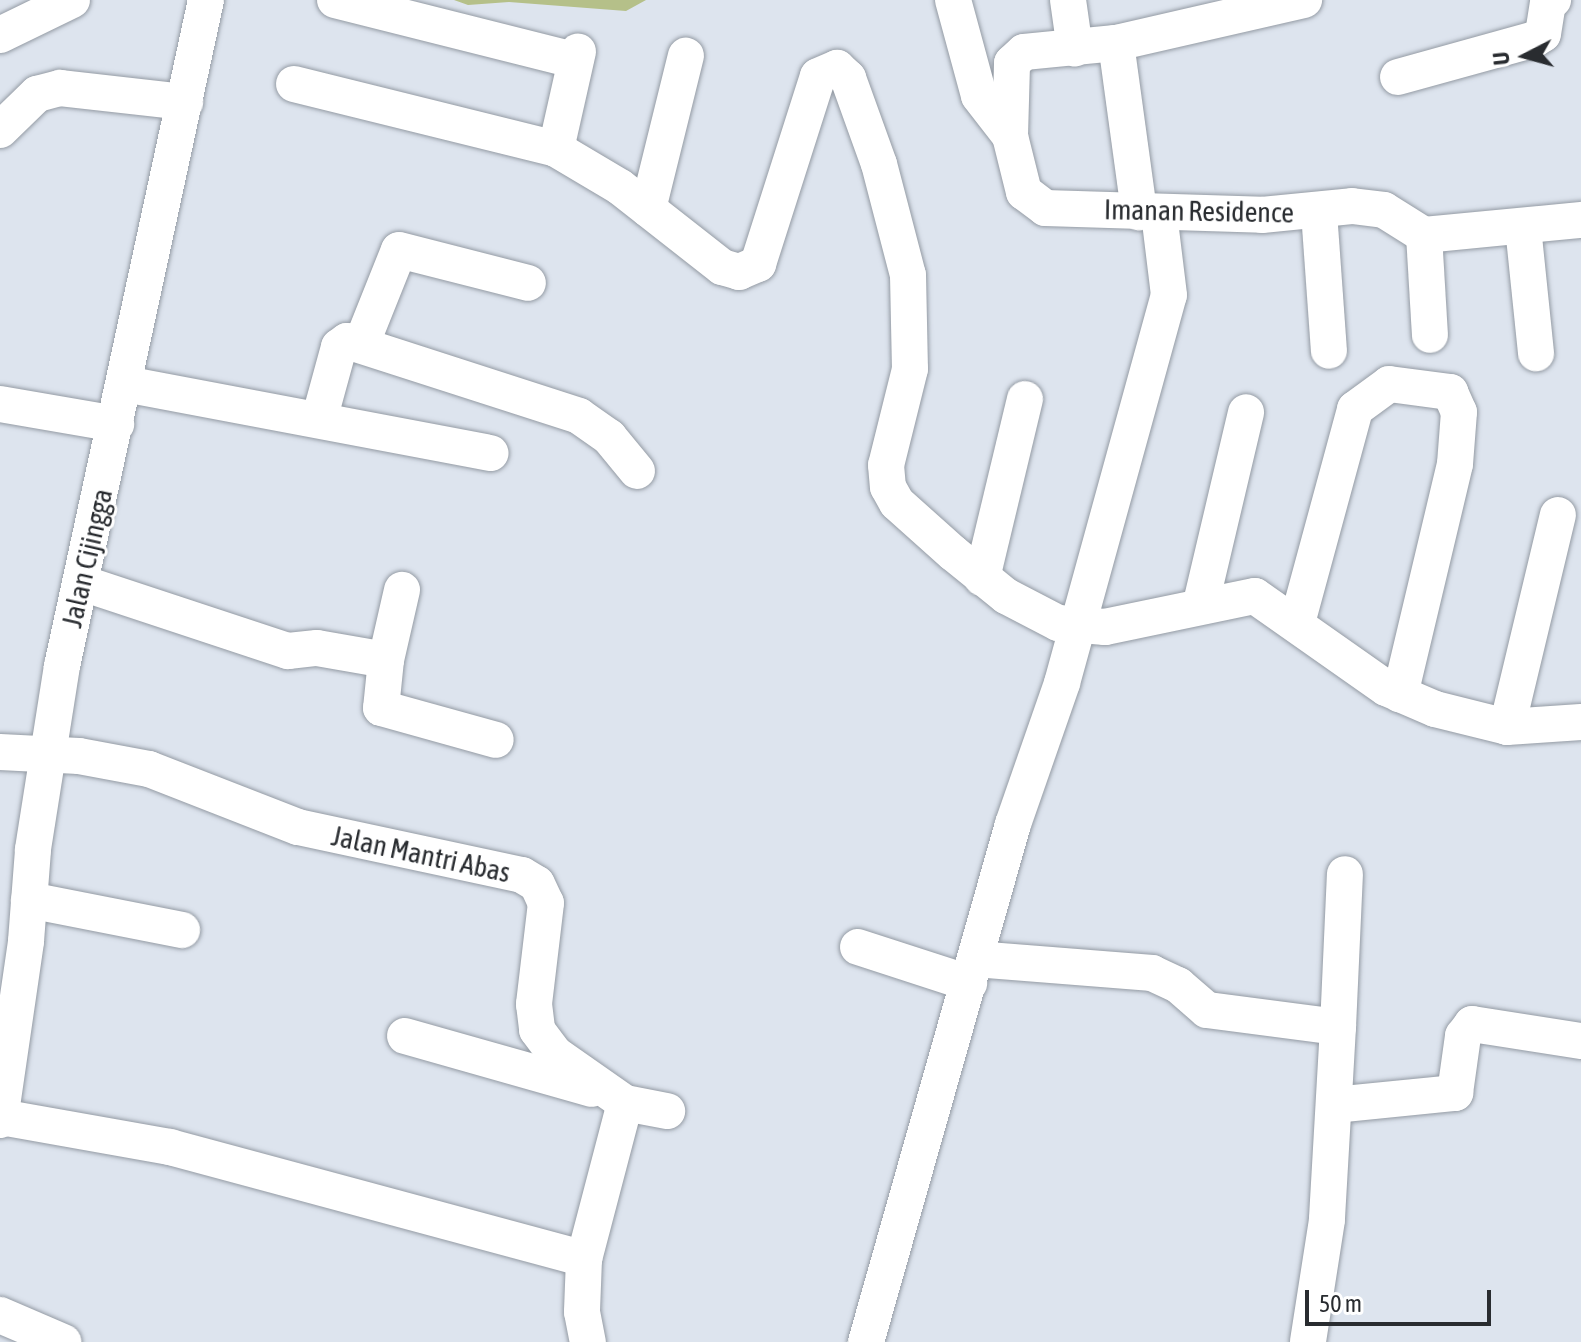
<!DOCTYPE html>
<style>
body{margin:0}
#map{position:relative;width:1581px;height:1342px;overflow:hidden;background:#dde4ee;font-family:"Asap Condensed",sans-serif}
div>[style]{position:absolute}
.green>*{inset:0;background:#b5c089}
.roads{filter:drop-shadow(0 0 2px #949ba4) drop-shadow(0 0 2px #949ba4)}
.minor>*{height:36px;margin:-18px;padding:0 18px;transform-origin:18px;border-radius:18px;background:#fff}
span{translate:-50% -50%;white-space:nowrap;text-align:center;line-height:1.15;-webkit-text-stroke:6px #fff;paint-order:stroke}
.street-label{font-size:28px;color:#292c30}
.north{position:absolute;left:1485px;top:16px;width:80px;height:80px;-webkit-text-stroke:6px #fff;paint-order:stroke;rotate:264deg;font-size:22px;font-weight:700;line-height:32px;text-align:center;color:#292c30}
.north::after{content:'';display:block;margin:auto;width:28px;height:36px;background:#292c30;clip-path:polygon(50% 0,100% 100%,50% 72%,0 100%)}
.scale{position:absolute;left:1305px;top:1290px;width:186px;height:36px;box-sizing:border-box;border:4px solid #292c30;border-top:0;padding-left:10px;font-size:24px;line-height:28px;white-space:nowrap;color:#292c30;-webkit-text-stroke:6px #fff;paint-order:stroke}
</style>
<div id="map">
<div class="green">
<i style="clip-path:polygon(454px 0,646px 0,626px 11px,509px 2px,468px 5px)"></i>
</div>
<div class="roads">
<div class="minor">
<i style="left:335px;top:0;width:246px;rotate:14.1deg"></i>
<i style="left:953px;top:0;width:99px;rotate:74.8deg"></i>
<i style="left:979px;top:96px;width:51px;rotate:52.2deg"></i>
<i style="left:1010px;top:136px;width:58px;rotate:76deg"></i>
<i style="left:1024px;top:192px;width:26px;rotate:37deg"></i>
<i style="left:1045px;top:208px;width:217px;rotate:1.8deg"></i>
<i style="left:1262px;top:215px;width:90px;rotate:-5.7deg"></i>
<i style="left:1352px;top:206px;width:32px;rotate:7deg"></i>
<i style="left:1384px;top:210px;width:47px;rotate:32deg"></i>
<i style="left:1424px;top:235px;width:158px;rotate:-5.5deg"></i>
<i style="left:1068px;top:0;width:49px;rotate:81.9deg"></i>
<i style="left:0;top:35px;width:80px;rotate:-25.9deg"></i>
<i style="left:1116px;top:43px;width:171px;rotate:82.2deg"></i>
<i style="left:1398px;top:77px;width:142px;rotate:-15.5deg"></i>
<i style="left:1535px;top:39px;width:9px;rotate:-32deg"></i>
<i style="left:1543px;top:34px;width:31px;rotate:-81deg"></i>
<i style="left:1548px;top:3px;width:6px;rotate:-31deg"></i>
<i style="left:294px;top:84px;width:270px;rotate:13.9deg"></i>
<i style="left:556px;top:149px;width:74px;rotate:30.7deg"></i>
<i style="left:620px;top:187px;width:130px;rotate:38.1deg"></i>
<i style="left:722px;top:267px;width:18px;rotate:16deg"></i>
<i style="left:739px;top:272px;width:21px;rotate:-23deg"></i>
<i style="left:758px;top:264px;width:197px;rotate:-72.3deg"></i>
<i style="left:818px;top:76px;width:21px;rotate:-23deg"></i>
<i style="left:837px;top:68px;width:15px;rotate:42deg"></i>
<i style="left:848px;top:78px;width:91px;rotate:70.2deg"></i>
<i style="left:879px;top:164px;width:115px;rotate:75.4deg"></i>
<i style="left:908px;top:275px;width:94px;rotate:88.8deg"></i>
<i style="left:910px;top:369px;width:99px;rotate:104deg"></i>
<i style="left:886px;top:465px;width:22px;rotate:85deg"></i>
<i style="left:888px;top:487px;width:18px;rotate:61deg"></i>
<i style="left:897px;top:503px;width:75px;rotate:41.8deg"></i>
<i style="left:953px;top:553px;width:68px;rotate:39.1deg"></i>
<i style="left:1006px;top:596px;width:59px;rotate:27.4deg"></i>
<i style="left:1058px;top:623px;width:47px;rotate:4.9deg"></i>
<i style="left:1105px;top:627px;width:153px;rotate:-11.7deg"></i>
<i style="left:1255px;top:596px;width:160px;rotate:35.1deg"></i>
<i style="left:1386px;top:688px;width:53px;rotate:23.2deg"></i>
<i style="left:1435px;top:709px;width:74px;rotate:14deg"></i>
<i style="left:1507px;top:727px;width:74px;rotate:-3.9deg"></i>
<i style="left:0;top:130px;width:52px;rotate:-44.2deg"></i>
<i style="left:37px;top:94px;width:24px;rotate:-15deg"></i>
<i style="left:60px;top:88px;width:126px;rotate:6.4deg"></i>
<i style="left:1010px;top:136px;width:73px;rotate:-88.4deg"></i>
<i style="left:1012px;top:63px;width:16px;rotate:-43deg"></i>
<i style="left:1024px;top:52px;width:92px;rotate:-5.6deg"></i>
<i style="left:1116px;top:43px;width:193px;rotate:-12.9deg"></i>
<i style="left:556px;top:149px;width:100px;rotate:-77.3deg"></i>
<i style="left:648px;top:209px;width:158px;rotate:-76.1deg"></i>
<i style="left:1319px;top:212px;width:139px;rotate:85.9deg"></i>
<i style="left:1523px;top:227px;width:127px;rotate:84.1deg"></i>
<i style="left:1424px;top:235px;width:100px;rotate:86.6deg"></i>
<i style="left:361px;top:345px;width:102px;rotate:-68.2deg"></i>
<i style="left:399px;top:250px;width:133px;rotate:14.3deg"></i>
<i style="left:125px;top:384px;width:372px;rotate:10.7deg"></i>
<i style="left:0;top:404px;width:118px;rotate:9.8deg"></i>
<i style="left:319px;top:420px;width:76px;rotate:-74.7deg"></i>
<i style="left:339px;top:347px;width:10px;rotate:-37deg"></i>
<i style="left:347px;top:341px;width:244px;rotate:17.9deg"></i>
<i style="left:579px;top:416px;width:37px;rotate:35deg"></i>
<i style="left:609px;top:437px;width:44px;rotate:50.5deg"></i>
<i style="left:982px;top:578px;width:184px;rotate:-76.5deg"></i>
<i style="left:82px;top:583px;width:217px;rotate:18.3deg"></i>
<i style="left:288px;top:651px;width:29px;rotate:-6deg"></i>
<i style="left:317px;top:648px;width:70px;rotate:9.9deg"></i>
<i style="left:386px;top:660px;width:72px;rotate:-77.1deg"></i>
<i style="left:1201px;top:603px;width:196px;rotate:-76.7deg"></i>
<i style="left:1297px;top:623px;width:222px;rotate:-74.8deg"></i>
<i style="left:1355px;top:409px;width:42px;rotate:-36.3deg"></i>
<i style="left:1389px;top:384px;width:62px;rotate:7.5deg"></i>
<i style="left:1450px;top:392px;width:22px;rotate:66deg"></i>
<i style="left:1459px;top:412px;width:52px;rotate:94.4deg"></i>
<i style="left:1455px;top:464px;width:237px;rotate:103.4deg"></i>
<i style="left:386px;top:660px;width:48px;rotate:95.9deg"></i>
<i style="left:381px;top:708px;width:119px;rotate:15.5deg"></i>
<i style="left:1507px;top:727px;width:218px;rotate:-76.5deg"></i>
<i style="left:0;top:752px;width:79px;rotate:2.9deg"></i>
<i style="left:79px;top:756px;width:71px;rotate:10.5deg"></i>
<i style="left:149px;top:769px;width:160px;rotate:21.3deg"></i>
<i style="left:298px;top:827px;width:229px;rotate:12.1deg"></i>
<i style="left:522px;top:875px;width:17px;rotate:31deg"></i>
<i style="left:537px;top:884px;width:21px;rotate:65deg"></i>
<i style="left:546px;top:903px;width:102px;rotate:96.8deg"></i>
<i style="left:534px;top:1004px;width:26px;rotate:83deg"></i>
<i style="left:537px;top:1030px;width:30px;rotate:53deg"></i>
<i style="left:555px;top:1054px;width:85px;rotate:35deg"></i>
<i style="left:625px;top:1103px;width:161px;rotate:104.7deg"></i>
<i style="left:584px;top:1259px;width:53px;rotate:92.2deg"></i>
<i style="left:582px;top:1312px;width:31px;rotate:79deg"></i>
<i style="left:29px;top:900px;width:156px;rotate:11.1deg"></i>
<i style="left:858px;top:947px;width:117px;rotate:18deg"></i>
<i style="left:975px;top:959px;width:178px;rotate:4.5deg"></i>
<i style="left:1152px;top:973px;width:29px;rotate:25deg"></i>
<i style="left:1178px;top:985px;width:38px;rotate:41deg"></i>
<i style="left:1207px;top:1010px;width:132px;rotate:7.4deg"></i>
<i style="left:1338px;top:1027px;width:193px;rotate:93.3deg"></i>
<i style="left:1327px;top:1220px;width:123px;rotate:98.9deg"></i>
<i style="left:1338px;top:1027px;width:153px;rotate:-87.4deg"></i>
<i style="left:405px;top:1036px;width:194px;rotate:15.8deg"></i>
<i style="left:625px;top:1103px;width:43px;rotate:10.8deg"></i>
<i style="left:1334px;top:1105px;width:122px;rotate:-5.7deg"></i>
<i style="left:1455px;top:1093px;width:58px;rotate:-82deg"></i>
<i style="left:1463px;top:1036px;width:15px;rotate:-53deg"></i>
<i style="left:1472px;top:1024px;width:110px;rotate:8.9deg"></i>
<i style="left:1px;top:1117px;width:172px;rotate:10.1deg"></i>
<i style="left:170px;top:1147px;width:429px;rotate:15.1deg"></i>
<i style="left:0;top:1120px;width:181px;rotate:-81.7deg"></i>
<i style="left:26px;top:941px;width:92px;rotate:-85.6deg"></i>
<i style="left:33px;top:849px;width:185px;rotate:-81deg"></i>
<i style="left:62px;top:666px;width:681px;rotate:-77.8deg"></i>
<i style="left:0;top:1315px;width:69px;rotate:23.2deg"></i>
<i style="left:866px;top:1342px;width:538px;rotate:-74.16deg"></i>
<i style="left:1013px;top:824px;width:149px;rotate:-70.8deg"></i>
<i style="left:1062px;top:683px;width:402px;rotate:-74.6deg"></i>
<i style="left:1169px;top:295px;width:83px;rotate:-97deg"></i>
</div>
</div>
<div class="street-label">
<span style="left:1199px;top:211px;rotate:1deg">Imanan Residence</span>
<span style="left:87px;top:558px;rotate:-77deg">Jalan Cijingga</span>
<span style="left:421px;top:854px;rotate:12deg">Jalan Mantri Abas</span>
</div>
<div class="north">U</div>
<div class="scale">50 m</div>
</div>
